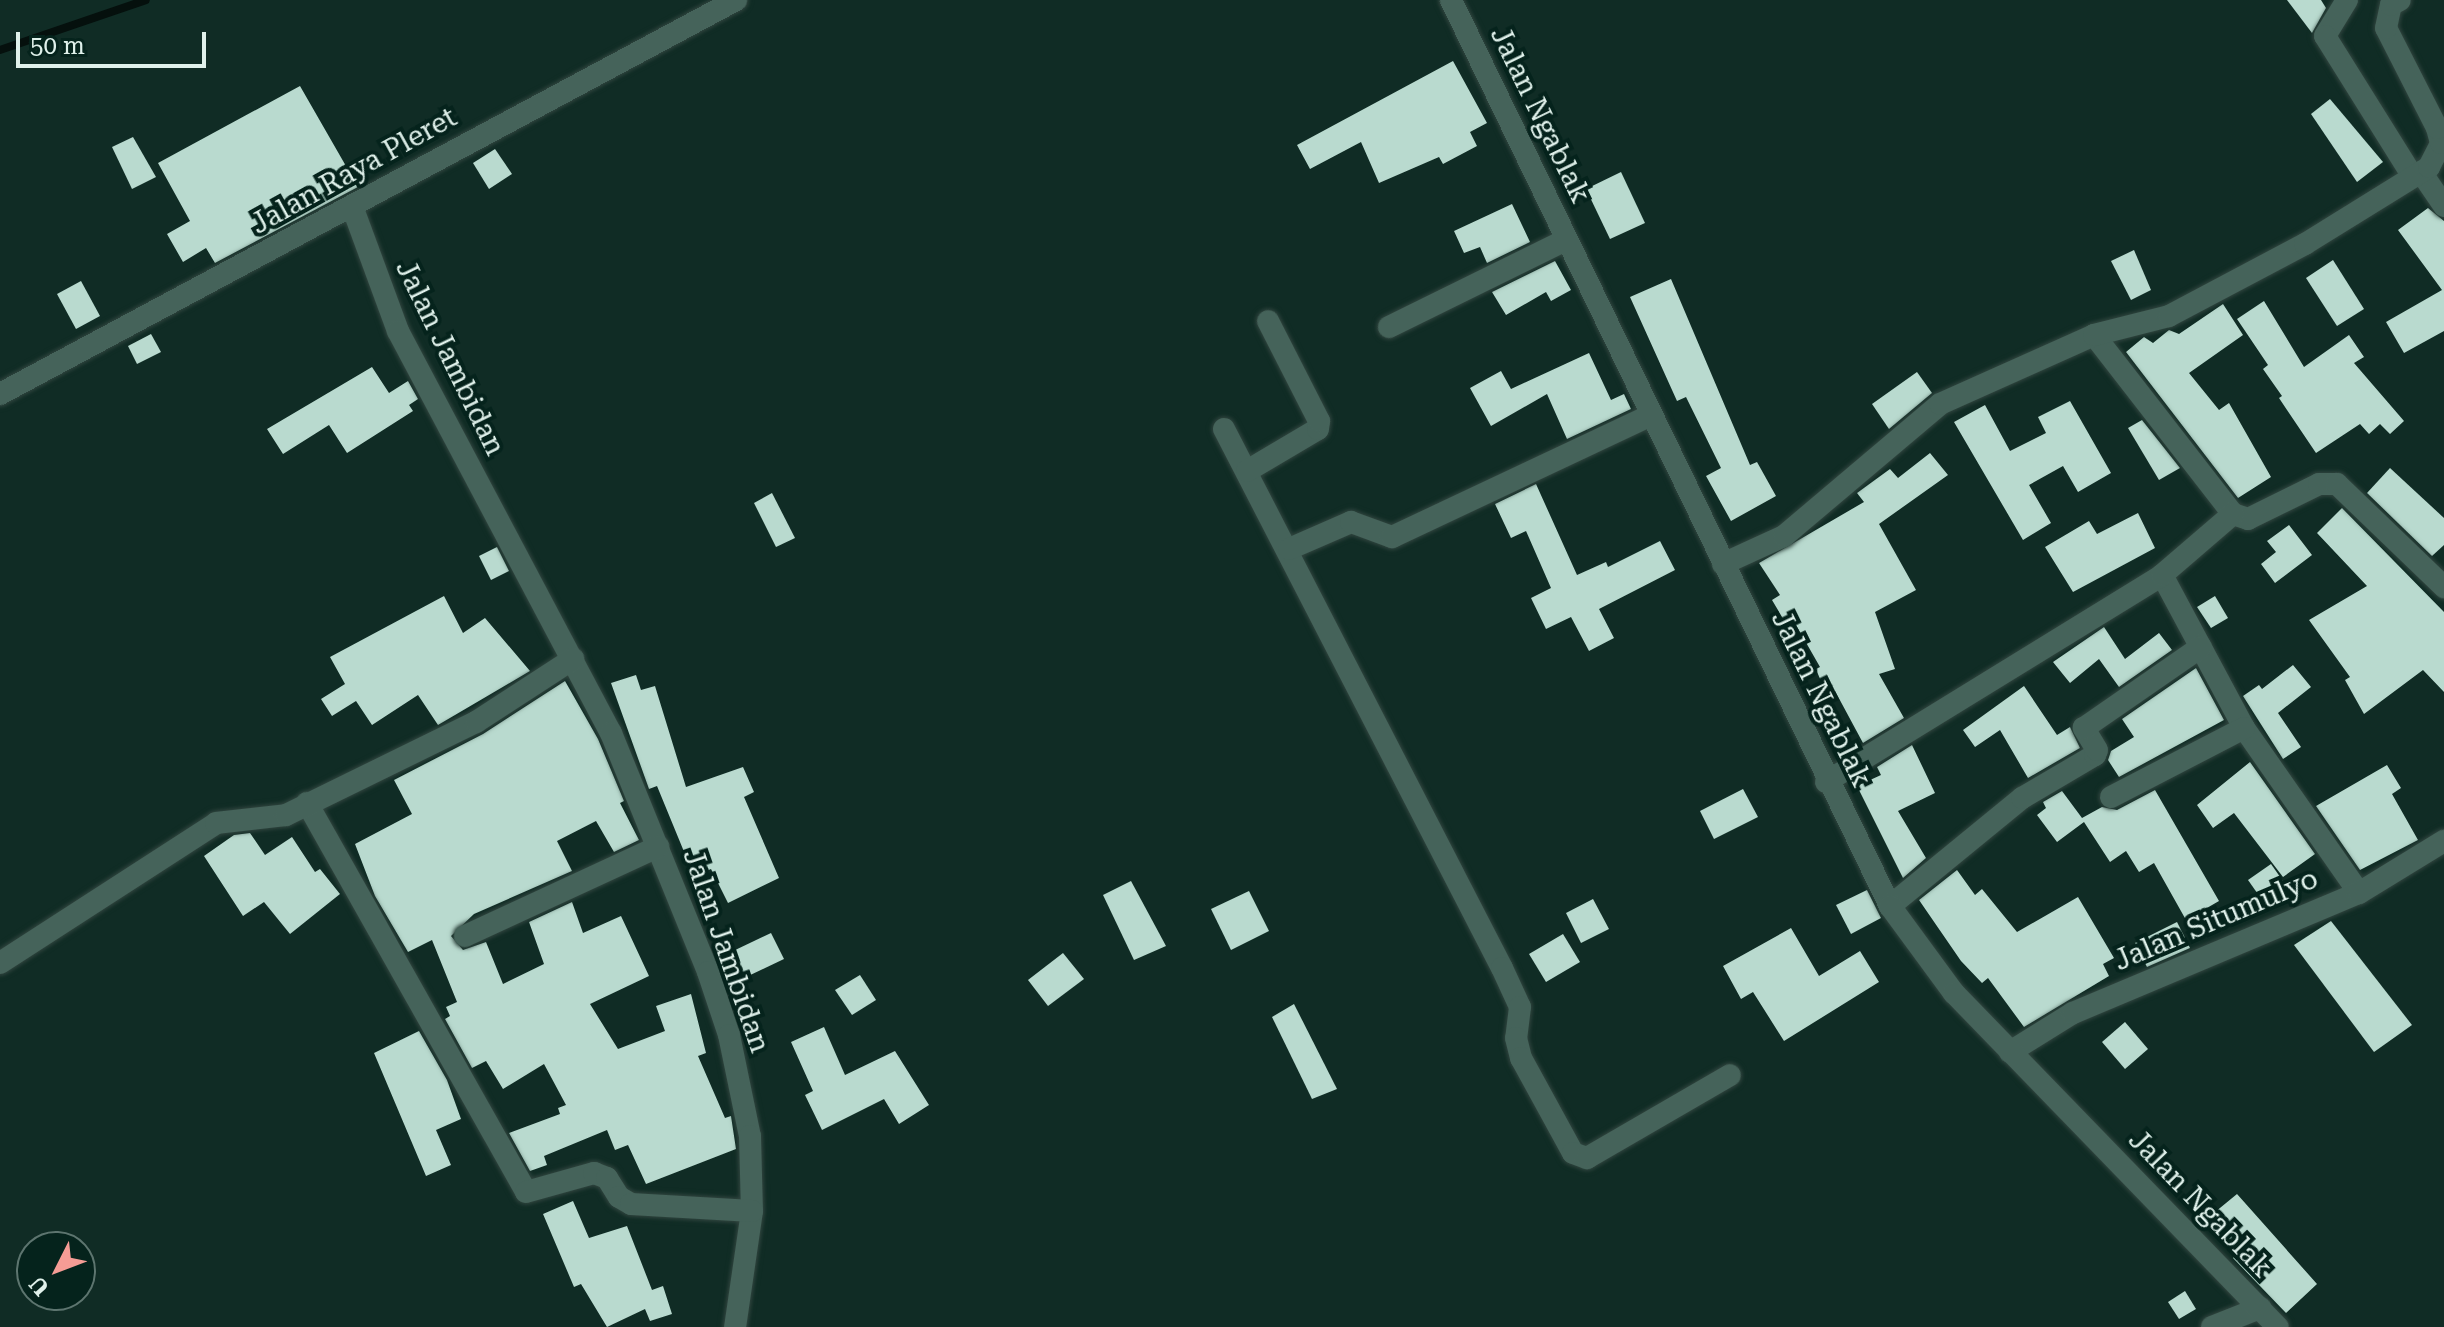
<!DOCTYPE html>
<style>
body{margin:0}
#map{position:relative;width:2444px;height:1327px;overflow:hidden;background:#102c25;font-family:"Roboto Serif",serif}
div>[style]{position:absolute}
.stream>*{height:8px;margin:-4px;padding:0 4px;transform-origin:4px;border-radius:4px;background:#05100d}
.building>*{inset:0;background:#b9dacf}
.roads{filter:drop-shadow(0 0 2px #31453f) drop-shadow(0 0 2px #31453f)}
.minor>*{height:22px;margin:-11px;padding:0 11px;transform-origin:11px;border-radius:11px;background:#45635a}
.tertiary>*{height:22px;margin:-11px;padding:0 11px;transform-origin:11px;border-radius:11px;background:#45635a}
span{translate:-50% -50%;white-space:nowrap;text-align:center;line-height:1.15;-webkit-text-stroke:8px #05231c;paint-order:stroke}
.street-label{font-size:28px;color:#e0f1eb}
.north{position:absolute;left:16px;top:1231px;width:80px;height:80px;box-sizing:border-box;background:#05231c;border:2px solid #5d756f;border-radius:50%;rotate:228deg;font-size:22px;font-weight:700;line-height:32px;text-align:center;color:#e0f1eb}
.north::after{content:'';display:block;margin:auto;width:28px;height:36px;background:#f59c95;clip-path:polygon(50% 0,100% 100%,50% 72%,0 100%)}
.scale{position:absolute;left:16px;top:32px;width:190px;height:36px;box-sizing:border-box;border:4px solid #e0f1eb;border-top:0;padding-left:10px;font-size:24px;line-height:28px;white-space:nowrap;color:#e0f1eb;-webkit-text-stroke:6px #05231c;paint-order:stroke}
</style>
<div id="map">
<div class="stream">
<i style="left:0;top:50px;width:154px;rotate:-18.9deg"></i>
</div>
<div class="building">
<i style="clip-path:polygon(2287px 0,2321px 0,2326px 8px,2312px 33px)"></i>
<i style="clip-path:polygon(1453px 61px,1487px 123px,1470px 132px,1477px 146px,1443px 164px,1439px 157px,1379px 183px,1361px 142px,1310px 169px,1297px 145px)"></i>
<i style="clip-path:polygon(300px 86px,358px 187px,215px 263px,206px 248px,183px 262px,167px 234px,190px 221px,158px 163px)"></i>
<i style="clip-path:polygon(2330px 99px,2383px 162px,2357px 182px,2311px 114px)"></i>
<i style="clip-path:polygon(133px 137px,156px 177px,132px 189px,112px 147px)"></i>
<i style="clip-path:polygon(495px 149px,512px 174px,489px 189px,473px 163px)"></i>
<i style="clip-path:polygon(1621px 172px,1645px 223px,1610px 239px,1586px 189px)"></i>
<i style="clip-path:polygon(1512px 204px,1530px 242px,1487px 263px,1480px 247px,1464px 253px,1454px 231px)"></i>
<i style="clip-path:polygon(2428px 208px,2444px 221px,2444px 331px,2404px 353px,2386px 322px,2442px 290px,2398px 230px)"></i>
<i style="clip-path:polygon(2134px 250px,2151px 290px,2131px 300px,2111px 261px)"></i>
<i style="clip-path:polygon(2333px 260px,2364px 309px,2337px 326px,2306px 278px)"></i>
<i style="clip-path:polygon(1555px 261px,1571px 290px,1551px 301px,1546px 292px,1506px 315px,1492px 292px)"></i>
<i style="clip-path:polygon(1671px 279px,1750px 465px,1757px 462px,1776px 496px,1731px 521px,1706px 476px,1721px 468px,1686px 397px,1677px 401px,1630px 297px)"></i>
<i style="clip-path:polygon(81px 281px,100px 316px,76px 329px,57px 294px)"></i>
<i style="clip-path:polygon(2264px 301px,2304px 367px,2349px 335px,2364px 357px,2354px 363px,2404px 421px,2390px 434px,2380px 424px,2369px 434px,2360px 424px,2316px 453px,2279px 398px,2282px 396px,2263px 369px,2268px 365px,2237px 319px)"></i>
<i style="clip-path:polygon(2223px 304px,2243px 335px,2189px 373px,2219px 410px,2229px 403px,2271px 477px,2238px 498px,2126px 352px,2144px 337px,2153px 343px,2169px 330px,2179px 334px)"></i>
<i style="clip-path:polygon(151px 334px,161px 352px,137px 364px,128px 346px)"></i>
<i style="clip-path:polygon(1589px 353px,1611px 400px,1624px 394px,1631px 409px,1567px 439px,1547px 394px,1491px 426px,1470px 388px,1501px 371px,1511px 389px)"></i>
<i style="clip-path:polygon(372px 367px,389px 393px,408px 381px,418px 399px,409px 405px,413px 411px,347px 453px,329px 425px,283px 454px,267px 429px)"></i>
<i style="clip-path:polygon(1917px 372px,1932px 393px,1889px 429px,1872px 404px)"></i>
<i style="clip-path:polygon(2070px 401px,2111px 473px,2078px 492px,2063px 466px,2029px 485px,2051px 523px,2023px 540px,1954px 422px,1985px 405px,2010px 451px,2046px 433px,2038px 417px)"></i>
<i style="clip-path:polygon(2142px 420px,2180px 468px,2159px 480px,2128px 428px)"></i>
<i style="clip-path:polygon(1930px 453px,1948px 475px,1879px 524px,1916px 590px,1875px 612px,1895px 669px,1879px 674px,1904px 718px,1863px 743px,1835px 691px,1826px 694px,1816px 669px,1820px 667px,1792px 618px,1785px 622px,1772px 600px,1780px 595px,1759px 563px,1864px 502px,1857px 493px,1890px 469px,1898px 478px)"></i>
<i style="clip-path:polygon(2390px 468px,2444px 518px,2444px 545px,2432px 556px,2367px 493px)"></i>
<i style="clip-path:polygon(1536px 484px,1577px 575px,1606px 562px,1608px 567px,1660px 541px,1675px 570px,1599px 609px,1614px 638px,1589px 651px,1571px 617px,1546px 629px,1531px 598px,1551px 588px,1526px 531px,1511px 538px,1495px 504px)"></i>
<i style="clip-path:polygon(772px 493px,795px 538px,776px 547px,754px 503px)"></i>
<i style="clip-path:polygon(2342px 508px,2444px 612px,2444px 692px,2423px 670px,2364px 714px,2345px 680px,2350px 677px,2309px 620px,2367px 586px,2317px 533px)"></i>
<i style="clip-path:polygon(2138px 513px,2155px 548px,2073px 592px,2045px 547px,2089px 521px,2097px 534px)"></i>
<i style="clip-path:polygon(2289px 525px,2312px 555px,2275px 583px,2261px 564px,2276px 552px,2267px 541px)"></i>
<i style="clip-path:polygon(497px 547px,509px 571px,491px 580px,479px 556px)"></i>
<i style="clip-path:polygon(444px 596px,463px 633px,485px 618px,530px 671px,438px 725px,418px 695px,372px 725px,356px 701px,332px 716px,321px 699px,345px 684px,330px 657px)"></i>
<i style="clip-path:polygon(2215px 596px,2228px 618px,2211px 628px,2197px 607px)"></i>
<i style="clip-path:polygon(2104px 627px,2125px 659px,2159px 633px,2172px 650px,2119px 687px,2099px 659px,2070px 683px,2053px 662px)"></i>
<i style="clip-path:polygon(2293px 665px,2311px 687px,2278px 713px,2301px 747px,2283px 759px,2243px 696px,2259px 685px,2262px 689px)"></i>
<i style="clip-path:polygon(2196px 668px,2224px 720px,2119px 777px,2108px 760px,2111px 751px,2134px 737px,2122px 719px)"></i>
<i style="clip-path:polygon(636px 675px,641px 690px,655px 686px,686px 787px,743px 767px,754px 792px,744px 797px,779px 878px,728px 903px,711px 869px,694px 876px,657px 786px,649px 789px,611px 683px)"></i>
<i style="clip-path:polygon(565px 681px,598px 739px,624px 801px,620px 803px,639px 840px,614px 852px,596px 821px,557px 841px,572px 871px,474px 914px,451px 936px,463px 950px,486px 942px,503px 984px,544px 964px,529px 922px,572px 902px,583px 933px,621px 916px,649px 976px,590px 1004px,618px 1049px,665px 1031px,656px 1006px,691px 994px,706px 1053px,698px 1056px,725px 1118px,731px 1116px,736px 1149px,646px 1184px,628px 1145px,615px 1150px,607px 1130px,544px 1156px,547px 1165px,530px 1171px,509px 1133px,560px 1114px,558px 1108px,566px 1105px,544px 1064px,503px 1089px,486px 1061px,472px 1068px,445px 1019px,450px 1016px,446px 1007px,457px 1002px,432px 940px,408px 952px,375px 896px,355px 844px,412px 814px,394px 780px,483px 734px)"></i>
<i style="clip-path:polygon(2024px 686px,2057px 735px,2070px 727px,2080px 748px,2028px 778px,2000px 730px,1975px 747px,1963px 730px)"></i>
<i style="clip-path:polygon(1912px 745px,1935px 793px,1898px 811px,1926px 858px,1903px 878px,1857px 786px,1881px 775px,1877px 767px)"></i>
<i style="clip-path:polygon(2250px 762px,2315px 854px,2283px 877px,2234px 813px,2213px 828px,2197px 805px)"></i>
<i style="clip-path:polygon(2387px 765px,2401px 788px,2392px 794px,2418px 840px,2360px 870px,2316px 806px)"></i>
<i style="clip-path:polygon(1743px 789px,1758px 817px,1714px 839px,1700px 811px)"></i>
<i style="clip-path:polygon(2155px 790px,2219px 901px,2186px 920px,2154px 863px,2139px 872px,2126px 851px,2110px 862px,2084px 822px,2057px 842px,2037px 815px,2046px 808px,2043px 802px,2062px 791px,2082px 818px,2102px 807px,2117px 810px)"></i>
<i style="clip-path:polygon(250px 833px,265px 855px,292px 837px,315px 872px,320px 869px,340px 894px,290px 934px,264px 902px,243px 916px,204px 856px,234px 835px)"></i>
<i style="clip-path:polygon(2271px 864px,2290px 891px,2267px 907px,2248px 880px)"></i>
<i style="clip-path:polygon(1957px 870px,1975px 895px,1982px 889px,2017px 932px,2078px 897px,2114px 958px,2103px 964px,2109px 976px,2024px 1027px,1988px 978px,1982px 983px,1961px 961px,1919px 900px)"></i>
<i style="clip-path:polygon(1131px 881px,1166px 946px,1134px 960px,1103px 895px)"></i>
<i style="clip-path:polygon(1867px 890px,1881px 918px,1851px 934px,1836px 905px)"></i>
<i style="clip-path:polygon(1249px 891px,1269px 931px,1231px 950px,1211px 909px)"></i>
<i style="clip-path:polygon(1593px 899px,1609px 929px,1581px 943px,1566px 913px)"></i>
<i style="clip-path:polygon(2331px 921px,2412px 1025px,2374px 1052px,2294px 945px)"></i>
<i style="clip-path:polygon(2177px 922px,2190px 948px,2147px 967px,2135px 943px)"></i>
<i style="clip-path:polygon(1791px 928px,1819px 976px,1860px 951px,1879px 982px,1784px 1041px,1753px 992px,1741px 999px,1723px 966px)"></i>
<i style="clip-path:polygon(771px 933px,784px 959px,744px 978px,731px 952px)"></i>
<i style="clip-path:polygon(1563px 934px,1580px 962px,1546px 982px,1529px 954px)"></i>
<i style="clip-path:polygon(1063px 953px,1084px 979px,1048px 1006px,1028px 980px)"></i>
<i style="clip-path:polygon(860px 975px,876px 1000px,852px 1015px,835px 990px)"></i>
<i style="clip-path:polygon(1294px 1004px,1337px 1089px,1312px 1099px,1272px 1017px)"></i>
<i style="clip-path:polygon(2125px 1022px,2148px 1049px,2125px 1069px,2102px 1042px)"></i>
<i style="clip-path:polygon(824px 1027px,845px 1075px,895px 1051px,929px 1105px,899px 1124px,884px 1099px,822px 1130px,805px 1095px,813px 1091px,791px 1042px)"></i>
<i style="clip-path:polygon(419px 1031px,447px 1080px,461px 1119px,436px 1130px,451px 1165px,426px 1176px,374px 1053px)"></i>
<i style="clip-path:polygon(2237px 1194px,2317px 1284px,2286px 1313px,2233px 1258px,2239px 1251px,2209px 1217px)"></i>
<i style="clip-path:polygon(573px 1201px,589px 1238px,627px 1226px,652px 1290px,663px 1286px,672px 1314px,650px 1321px,645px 1309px,607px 1327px,581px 1284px,574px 1287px,543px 1214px)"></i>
<i style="clip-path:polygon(2185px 1291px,2196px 1309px,2179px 1319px,2168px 1302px)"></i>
</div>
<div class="roads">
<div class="minor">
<i style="left:2347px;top:0;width:42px;rotate:121.4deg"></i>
<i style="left:2325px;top:36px;width:166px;rotate:58deg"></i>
<i style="left:2421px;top:172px;width:41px;rotate:55.9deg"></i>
<i style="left:352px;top:206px;width:133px;rotate:69.8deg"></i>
<i style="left:398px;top:331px;width:455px;rotate:62.1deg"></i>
<i style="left:611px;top:733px;width:258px;rotate:67.9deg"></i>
<i style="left:708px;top:972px;width:66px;rotate:71.6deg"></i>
<i style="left:729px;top:1035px;width:103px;rotate:78.3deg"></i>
<i style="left:750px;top:1136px;width:75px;rotate:88.5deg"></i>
<i style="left:752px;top:1211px;width:117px;rotate:98.3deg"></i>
<i style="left:1389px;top:327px;width:197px;rotate:-26.2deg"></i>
<i style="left:2094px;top:335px;width:227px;rotate:52.2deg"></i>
<i style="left:2233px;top:514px;width:16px;rotate:18deg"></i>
<i style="left:2248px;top:519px;width:79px;rotate:-26.2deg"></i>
<i style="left:2319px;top:484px;width:18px"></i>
<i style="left:2337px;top:484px;width:149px;rotate:43.9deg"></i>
<i style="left:0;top:394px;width:835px;rotate:-28.16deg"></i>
<i style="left:1224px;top:429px;width:606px;rotate:62.72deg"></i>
<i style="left:1502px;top:968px;width:43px;rotate:65.2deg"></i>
<i style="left:1520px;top:1007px;width:31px;rotate:97deg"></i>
<i style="left:1516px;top:1038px;width:21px;rotate:76deg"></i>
<i style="left:1521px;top:1058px;width:108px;rotate:61.3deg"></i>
<i style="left:1573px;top:1153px;width:15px;rotate:20deg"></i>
<i style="left:1587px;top:1158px;width:165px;rotate:-30.1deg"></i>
<i style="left:1247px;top:471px;width:82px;rotate:-30.6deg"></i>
<i style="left:1318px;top:429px;width:8px;rotate:-83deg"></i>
<i style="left:1319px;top:421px;width:112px;rotate:-117deg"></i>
<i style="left:1289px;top:549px;width:68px;rotate:-23.5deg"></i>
<i style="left:1351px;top:522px;width:44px;rotate:20.1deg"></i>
<i style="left:1392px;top:537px;width:286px;rotate:-25.2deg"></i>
<i style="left:1723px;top:564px;width:67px;rotate:-24.7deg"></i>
<i style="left:1784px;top:536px;width:204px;rotate:-40.2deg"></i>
<i style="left:1940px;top:404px;width:169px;rotate:-24.1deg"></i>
<i style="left:2094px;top:335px;width:77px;rotate:-14.2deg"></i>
<i style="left:2169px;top:316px;width:154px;rotate:-27.9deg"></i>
<i style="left:2305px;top:244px;width:146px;rotate:-31.8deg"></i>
<i style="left:2429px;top:167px;width:27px;rotate:-63deg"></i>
<i style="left:2441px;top:143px;width:16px;rotate:-105deg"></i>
<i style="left:2437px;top:128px;width:112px;rotate:-117deg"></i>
<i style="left:2386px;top:28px;width:24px;rotate:-78deg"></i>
<i style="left:2391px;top:5px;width:10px;rotate:-29deg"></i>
<i style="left:2162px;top:575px;width:174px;rotate:61.8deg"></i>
<i style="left:2244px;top:728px;width:201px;rotate:55.1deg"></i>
<i style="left:1826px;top:782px;width:395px;rotate:-31.6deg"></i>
<i style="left:2162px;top:575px;width:94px;rotate:-40.7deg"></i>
<i style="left:2111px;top:797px;width:150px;rotate:-27.4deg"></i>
<i style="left:307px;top:803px;width:446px;rotate:60.6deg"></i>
<i style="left:526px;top:1192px;width:71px;rotate:-15.6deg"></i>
<i style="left:594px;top:1173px;width:14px;rotate:21deg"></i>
<i style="left:607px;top:1178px;width:22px;rotate:58deg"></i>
<i style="left:619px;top:1197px;width:14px;rotate:30deg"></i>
<i style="left:631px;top:1204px;width:121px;rotate:3.3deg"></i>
<i style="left:1890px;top:906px;width:171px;rotate:-39.3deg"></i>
<i style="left:2022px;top:798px;width:85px;rotate:-30.5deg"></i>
<i style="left:2095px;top:755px;width:5px;rotate:-68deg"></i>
<i style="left:2097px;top:750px;width:26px;rotate:-121deg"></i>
<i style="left:2084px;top:728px;width:142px;rotate:-34.7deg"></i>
<i style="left:465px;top:936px;width:213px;rotate:-24.8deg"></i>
<i style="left:0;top:963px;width:257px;rotate:-32.9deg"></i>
<i style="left:216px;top:823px;width:70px;rotate:-6.5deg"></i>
<i style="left:286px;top:815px;width:212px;rotate:-26.1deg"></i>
<i style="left:476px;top:722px;width:116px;rotate:-33deg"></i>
<i style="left:2010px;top:1052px;width:74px;rotate:-31.8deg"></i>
<i style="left:2073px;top:1013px;width:310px;rotate:-22.8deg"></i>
<i style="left:2359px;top:893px;width:100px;rotate:-31.5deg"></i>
<i style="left:2212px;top:1327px;width:52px;rotate:-21.6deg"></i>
</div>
<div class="tertiary">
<i style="left:1451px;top:0;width:1007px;rotate:64.15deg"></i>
<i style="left:1890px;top:906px;width:108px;rotate:53.7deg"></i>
<i style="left:1954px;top:993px;width:465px;rotate:45.9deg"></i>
</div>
</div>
<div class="street-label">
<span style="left:1540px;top:115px;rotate:64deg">Jalan Ngablak</span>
<span style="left:354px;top:171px;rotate:-29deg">Jalan Raya Pleret</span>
<span style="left:450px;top:358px;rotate:64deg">Jalan Jambidan</span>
<span style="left:1821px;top:699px;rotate:64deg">Jalan Ngablak</span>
<span style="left:2216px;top:920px;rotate:-23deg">Jalan Situmulyo</span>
<span style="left:726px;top:951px;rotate:71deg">Jalan Jambidan</span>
<span style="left:2200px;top:1204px;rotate:46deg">Jalan Ngablak</span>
</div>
<div class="north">U</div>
<div class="scale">50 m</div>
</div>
